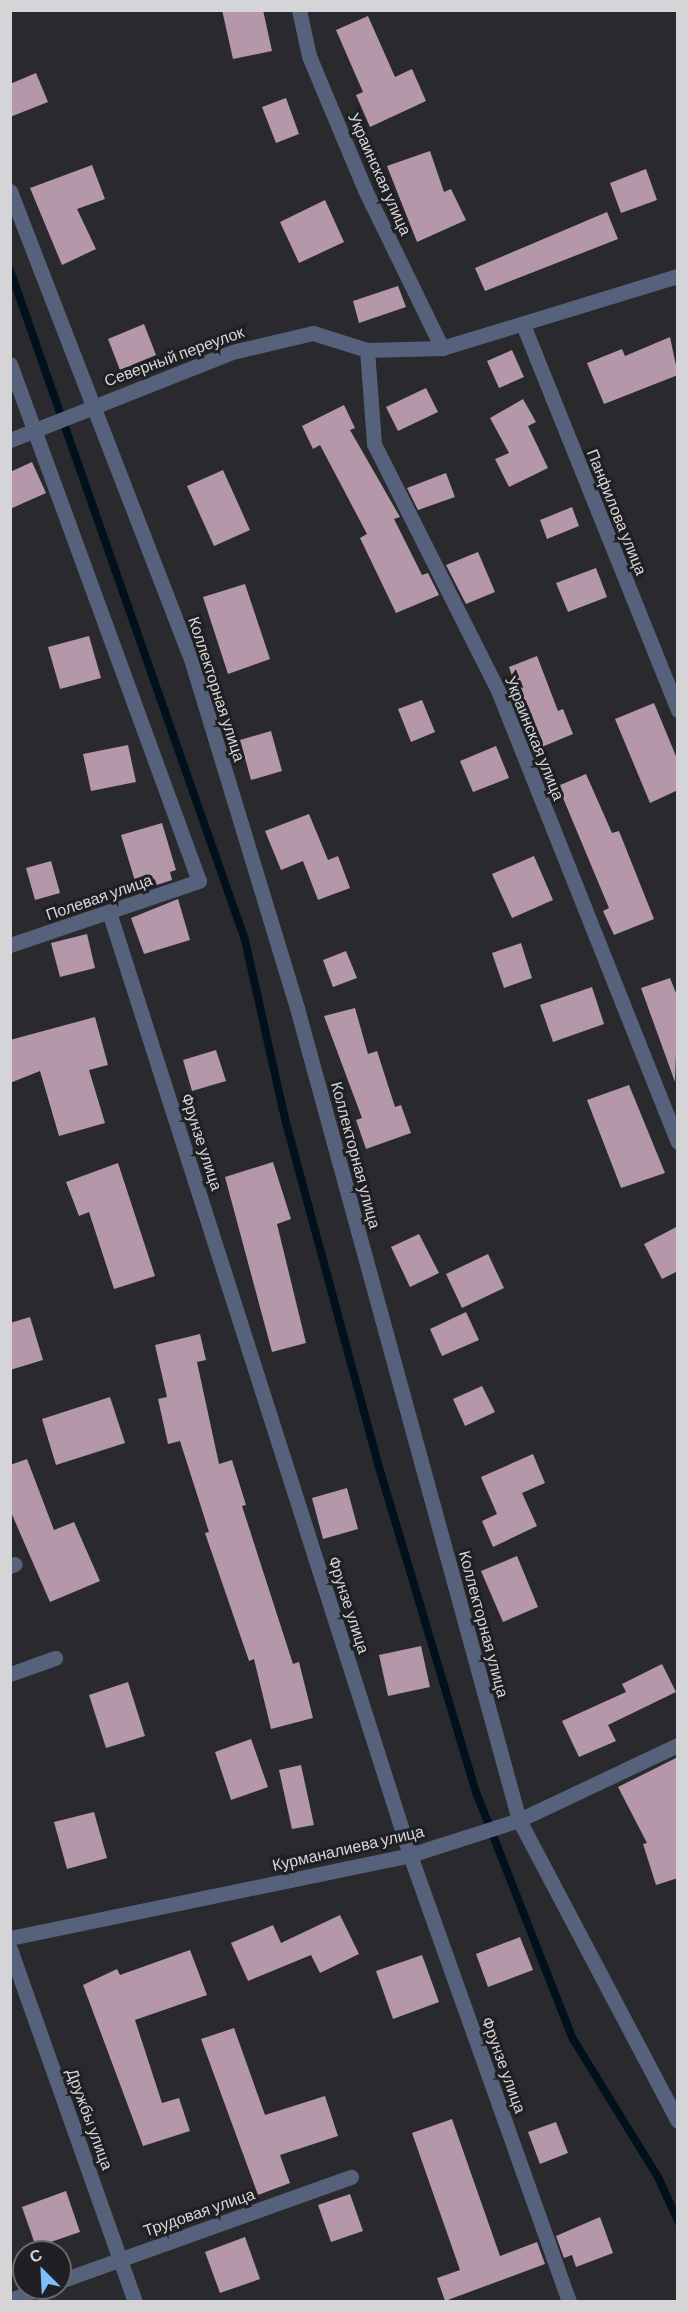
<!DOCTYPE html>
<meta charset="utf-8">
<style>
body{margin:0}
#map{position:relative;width:688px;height:2312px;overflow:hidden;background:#2a292d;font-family:Barlow,sans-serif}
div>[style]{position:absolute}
.stream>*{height:8px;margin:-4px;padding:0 4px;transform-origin:4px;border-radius:4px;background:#00101d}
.building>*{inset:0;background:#b498a9}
.minor>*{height:15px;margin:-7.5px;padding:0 7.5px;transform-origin:7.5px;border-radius:7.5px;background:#56617c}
span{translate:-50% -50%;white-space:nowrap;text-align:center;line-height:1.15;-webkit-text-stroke:6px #201f23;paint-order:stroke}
.street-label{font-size:16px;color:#d5d5d7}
.frame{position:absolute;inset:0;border:12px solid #d5d5d7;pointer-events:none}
.north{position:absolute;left:12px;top:2240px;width:60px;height:60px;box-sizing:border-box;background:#201f23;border:2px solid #68686b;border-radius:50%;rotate:336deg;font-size:16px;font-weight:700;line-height:24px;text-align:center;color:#d5d5d7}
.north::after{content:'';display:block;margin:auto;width:21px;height:27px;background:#7ebef9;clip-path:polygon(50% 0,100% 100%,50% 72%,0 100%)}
</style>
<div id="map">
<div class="stream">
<i style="left:10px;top:270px;width:710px;rotate:70.67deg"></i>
<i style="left:245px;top:940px;width:183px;rotate:77.4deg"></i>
<i style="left:285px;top:1119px;width:350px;rotate:74.9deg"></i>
<i style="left:376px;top:1457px;width:350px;rotate:73.4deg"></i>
<i style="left:476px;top:1792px;width:265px;rotate:68.6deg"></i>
<i style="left:573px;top:2039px;width:162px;rotate:58.4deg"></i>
<i style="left:658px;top:2177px;width:48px;rotate:65.6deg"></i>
</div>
<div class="building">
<i style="clip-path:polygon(222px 10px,263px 10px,272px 51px,233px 59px)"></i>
<i style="clip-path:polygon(368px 16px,395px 77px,412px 69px,426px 101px,370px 127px,356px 95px,363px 92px,336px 30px)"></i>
<i style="clip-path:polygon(36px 73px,48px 102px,10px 117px,10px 84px)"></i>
<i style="clip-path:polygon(286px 98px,299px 134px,276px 143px,262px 107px)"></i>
<i style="clip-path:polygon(430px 151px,444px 192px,451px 189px,466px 220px,417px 242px,387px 166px)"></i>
<i style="clip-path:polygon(92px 165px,105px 199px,77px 209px,96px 249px,62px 265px,30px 188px)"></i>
<i style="clip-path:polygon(646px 169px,657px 200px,621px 213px,610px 183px)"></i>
<i style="clip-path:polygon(325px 200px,344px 242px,299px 263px,280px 222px)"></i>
<i style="clip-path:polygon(607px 212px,618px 239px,485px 291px,475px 268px)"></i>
<i style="clip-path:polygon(398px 286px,406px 307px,359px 323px,353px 301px)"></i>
<i style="clip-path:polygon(144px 324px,156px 355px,120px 370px,108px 339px)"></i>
<i style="clip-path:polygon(670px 337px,678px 375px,604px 404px,587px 363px,622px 349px,625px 356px)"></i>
<i style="clip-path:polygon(512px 350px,524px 377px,499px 388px,487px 361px)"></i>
<i style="clip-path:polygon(426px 388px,438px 412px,398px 431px,386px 407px)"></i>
<i style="clip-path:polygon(523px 399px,536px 422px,528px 426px,548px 468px,509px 487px,495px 459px,509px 453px,490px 418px)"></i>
<i style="clip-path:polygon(344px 405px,355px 428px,350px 430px,400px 517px,394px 519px,422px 575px,428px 573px,439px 595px,396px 613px,360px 538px,367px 534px,320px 445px,313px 449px,302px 426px)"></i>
<i style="clip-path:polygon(32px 462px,46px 493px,10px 509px,10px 472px)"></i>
<i style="clip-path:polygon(223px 470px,250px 530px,214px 546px,187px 486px)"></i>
<i style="clip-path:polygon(446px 473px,455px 497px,418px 510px,407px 488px)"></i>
<i style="clip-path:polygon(572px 507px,579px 526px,547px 539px,540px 520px)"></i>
<i style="clip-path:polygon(478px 552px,495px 592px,466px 604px,446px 565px)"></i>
<i style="clip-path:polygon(596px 568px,607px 597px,568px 612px,556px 583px)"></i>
<i style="clip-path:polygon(245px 584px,270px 659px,228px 674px,203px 597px)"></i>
<i style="clip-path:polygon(89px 636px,101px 678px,60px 689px,48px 647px)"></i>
<i style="clip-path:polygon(537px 656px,558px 711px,563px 709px,573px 734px,537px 749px,509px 667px)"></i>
<i style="clip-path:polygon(422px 700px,435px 732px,411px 742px,398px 709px)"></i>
<i style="clip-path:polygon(654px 703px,678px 761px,678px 790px,650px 803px,615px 719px)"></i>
<i style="clip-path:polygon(271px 731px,282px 771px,251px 780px,240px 740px)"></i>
<i style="clip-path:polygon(128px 745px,136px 782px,91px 791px,83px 754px)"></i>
<i style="clip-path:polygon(496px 746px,509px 778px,473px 792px,460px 761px)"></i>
<i style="clip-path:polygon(586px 774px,612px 833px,619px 831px,654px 919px,614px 935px,603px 911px,609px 908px,558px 786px)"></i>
<i style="clip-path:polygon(309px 814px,328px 860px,338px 856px,350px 888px,318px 900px,303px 861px,281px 870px,265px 831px)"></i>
<i style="clip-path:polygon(162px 823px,176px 870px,170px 872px,172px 880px,138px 891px,121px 835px)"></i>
<i style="clip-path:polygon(534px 856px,553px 900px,512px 918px,492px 874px)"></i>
<i style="clip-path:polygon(51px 861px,60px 893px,35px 900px,26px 868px)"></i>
<i style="clip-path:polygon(178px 899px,190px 940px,144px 954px,131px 918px)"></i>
<i style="clip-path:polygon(87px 934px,95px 968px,60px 977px,51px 943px)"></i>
<i style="clip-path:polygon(521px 943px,532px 978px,504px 988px,492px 953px)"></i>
<i style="clip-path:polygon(346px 951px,357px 978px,333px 987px,323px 960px)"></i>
<i style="clip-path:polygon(670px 978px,678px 998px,675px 1082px,641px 988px)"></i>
<i style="clip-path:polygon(592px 987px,604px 1024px,553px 1042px,540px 1005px)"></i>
<i style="clip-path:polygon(355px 1008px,368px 1054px,377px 1051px,395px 1107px,401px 1105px,411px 1133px,366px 1149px,356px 1120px,362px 1118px,324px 1016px)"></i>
<i style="clip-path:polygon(95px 1017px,108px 1065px,89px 1070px,105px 1123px,59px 1136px,40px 1071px,10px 1083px,10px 1040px)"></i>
<i style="clip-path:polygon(216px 1050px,226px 1081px,192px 1091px,183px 1060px)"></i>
<i style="clip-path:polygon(629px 1085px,665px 1173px,621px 1188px,587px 1100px)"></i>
<i style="clip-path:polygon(273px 1162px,291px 1219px,277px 1224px,306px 1343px,272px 1352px,225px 1177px)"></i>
<i style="clip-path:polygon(118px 1163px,155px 1276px,114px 1289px,89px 1212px,79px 1216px,66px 1182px)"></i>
<i style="clip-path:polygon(678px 1226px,678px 1271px,662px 1279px,644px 1244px)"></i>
<i style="clip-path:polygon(419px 1234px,439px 1273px,410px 1287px,391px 1247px)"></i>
<i style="clip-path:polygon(488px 1254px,504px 1288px,462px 1308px,446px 1274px)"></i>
<i style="clip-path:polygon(466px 1312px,479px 1340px,442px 1356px,430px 1329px)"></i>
<i style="clip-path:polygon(30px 1317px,43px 1360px,10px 1370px,10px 1323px)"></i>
<i style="clip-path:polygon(200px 1334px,206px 1360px,197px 1362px,219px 1464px,232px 1460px,246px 1505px,242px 1506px,293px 1664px,299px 1662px,313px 1718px,271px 1729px,254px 1659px,249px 1661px,205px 1533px,209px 1532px,180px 1441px,168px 1444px,158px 1399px,167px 1397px,155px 1345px)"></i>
<i style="clip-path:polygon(482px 1386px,495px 1412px,465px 1426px,453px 1399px)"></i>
<i style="clip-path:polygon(110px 1397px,125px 1443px,56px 1465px,42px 1419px)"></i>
<i style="clip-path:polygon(533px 1454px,545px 1483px,522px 1493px,537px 1526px,493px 1547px,482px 1521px,497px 1514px,481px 1477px)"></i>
<i style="clip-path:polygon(27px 1459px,54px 1530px,74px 1522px,100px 1581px,50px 1602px,10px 1510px,10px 1465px)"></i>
<i style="clip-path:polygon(347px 1488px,358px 1529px,323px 1539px,312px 1498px)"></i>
<i style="clip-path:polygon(517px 1556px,538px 1607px,503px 1622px,481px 1571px)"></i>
<i style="clip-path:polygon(421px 1646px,430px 1687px,388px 1696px,379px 1655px)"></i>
<i style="clip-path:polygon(662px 1664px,676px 1692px,608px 1725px,616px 1741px,579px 1757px,562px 1721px,626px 1692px,622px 1684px)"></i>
<i style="clip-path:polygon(128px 1682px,145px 1736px,106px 1748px,89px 1695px)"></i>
<i style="clip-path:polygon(251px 1739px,268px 1787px,231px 1800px,215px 1752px)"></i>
<i style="clip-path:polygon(678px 1757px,678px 1878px,656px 1885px,643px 1844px,647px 1843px,618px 1787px)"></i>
<i style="clip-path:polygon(301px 1765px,314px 1825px,292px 1829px,279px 1770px)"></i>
<i style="clip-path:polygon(94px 1812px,107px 1858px,67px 1869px,54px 1822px)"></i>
<i style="clip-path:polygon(340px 1915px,359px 1954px,320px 1973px,311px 1955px,248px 1981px,231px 1943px,273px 1925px,281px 1943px)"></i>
<i style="clip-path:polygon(520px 1937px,533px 1970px,488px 1987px,476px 1954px)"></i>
<i style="clip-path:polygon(190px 1950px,207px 1995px,135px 2020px,162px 2103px,179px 2098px,190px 2131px,143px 2146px,83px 1985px,117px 1969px,120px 1975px)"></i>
<i style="clip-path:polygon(422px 1955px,439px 2002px,393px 2019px,376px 1971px)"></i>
<i style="clip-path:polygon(234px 2028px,265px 2115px,325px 2096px,338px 2136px,280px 2155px,290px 2183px,258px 2195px,201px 2039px)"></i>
<i style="clip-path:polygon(452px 2119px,500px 2256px,537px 2242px,545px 2264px,445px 2301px,437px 2278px,460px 2270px,412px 2133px)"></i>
<i style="clip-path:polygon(556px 2122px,568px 2153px,540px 2164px,528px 2132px)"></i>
<i style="clip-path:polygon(66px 2191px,80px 2232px,36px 2247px,22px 2207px)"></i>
<i style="clip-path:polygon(350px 2194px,363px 2231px,331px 2242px,318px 2205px)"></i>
<i style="clip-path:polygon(600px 2217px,613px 2253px,576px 2267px,572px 2255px,564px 2258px,556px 2236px)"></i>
<i style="clip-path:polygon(245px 2237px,260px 2279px,220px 2293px,205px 2252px)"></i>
</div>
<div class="minor">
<i style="left:299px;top:10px;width:47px;rotate:77.7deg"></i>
<i style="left:309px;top:56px;width:145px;rotate:67.3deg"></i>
<i style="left:365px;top:190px;width:176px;rotate:64deg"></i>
<i style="left:10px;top:191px;width:502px;rotate:68.86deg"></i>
<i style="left:191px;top:659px;width:365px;rotate:73.1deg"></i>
<i style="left:297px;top:1008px;width:842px;rotate:74.71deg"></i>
<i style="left:519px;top:1820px;width:340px;rotate:62.2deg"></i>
<i style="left:524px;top:327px;width:413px;rotate:68.1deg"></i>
<i style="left:367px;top:350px;width:94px;rotate:85.7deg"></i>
<i style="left:374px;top:444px;width:279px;rotate:63.3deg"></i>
<i style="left:499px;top:693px;width:483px;rotate:68.3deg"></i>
<i style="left:10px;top:364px;width:550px;rotate:69.92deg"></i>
<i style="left:199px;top:881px;width:200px;rotate:161.3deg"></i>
<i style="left:10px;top:440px;width:239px;rotate:-21.6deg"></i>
<i style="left:232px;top:352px;width:83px;rotate:-13.2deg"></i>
<i style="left:313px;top:333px;width:57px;rotate:17.5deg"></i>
<i style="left:367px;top:350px;width:75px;rotate:-1.5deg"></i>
<i style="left:442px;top:348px;width:247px;rotate:-17deg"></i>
<i style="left:110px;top:915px;width:987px;rotate:72.3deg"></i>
<i style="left:410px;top:1855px;width:474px;rotate:70.4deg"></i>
<i style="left:10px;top:1566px;width:5px;rotate:-22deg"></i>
<i style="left:10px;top:1674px;width:48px;rotate:-19.6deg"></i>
<i style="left:10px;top:1938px;width:409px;rotate:-11.7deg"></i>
<i style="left:410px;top:1855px;width:114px;rotate:-17.8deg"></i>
<i style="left:519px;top:1820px;width:176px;rotate:-25.3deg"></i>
<i style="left:10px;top:1949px;width:374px;rotate:70.5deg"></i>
<i style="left:60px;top:2281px;width:309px;rotate:-19.7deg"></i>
<i style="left:10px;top:2300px;width:34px;rotate:-21deg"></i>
</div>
<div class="street-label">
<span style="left:380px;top:174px;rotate:66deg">Украинская улица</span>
<span style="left:174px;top:356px;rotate:-20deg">Северный переулок</span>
<span style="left:617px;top:512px;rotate:68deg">Панфилова улица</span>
<span style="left:217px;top:689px;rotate:72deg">Коллекторная улица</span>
<span style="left:535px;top:738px;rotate:68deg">Украинская улица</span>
<span style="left:99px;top:897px;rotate:-19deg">Полевая улица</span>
<span style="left:202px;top:1142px;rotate:72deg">Фрунзе улица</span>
<span style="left:356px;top:1155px;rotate:75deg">Коллекторная улица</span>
<span style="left:349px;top:1605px;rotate:72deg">Фрунзе улица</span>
<span style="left:484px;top:1624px;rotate:75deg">Коллекторная улица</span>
<span style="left:348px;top:1848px;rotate:-13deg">Курманалиева улица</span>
<span style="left:504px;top:2065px;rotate:70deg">Фрунзе улица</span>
<span style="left:90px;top:2119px;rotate:70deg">Дружбы улица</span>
<span style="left:199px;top:2212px;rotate:-19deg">Трудовая улица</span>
</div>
<div class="frame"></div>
<div class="north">С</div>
</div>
